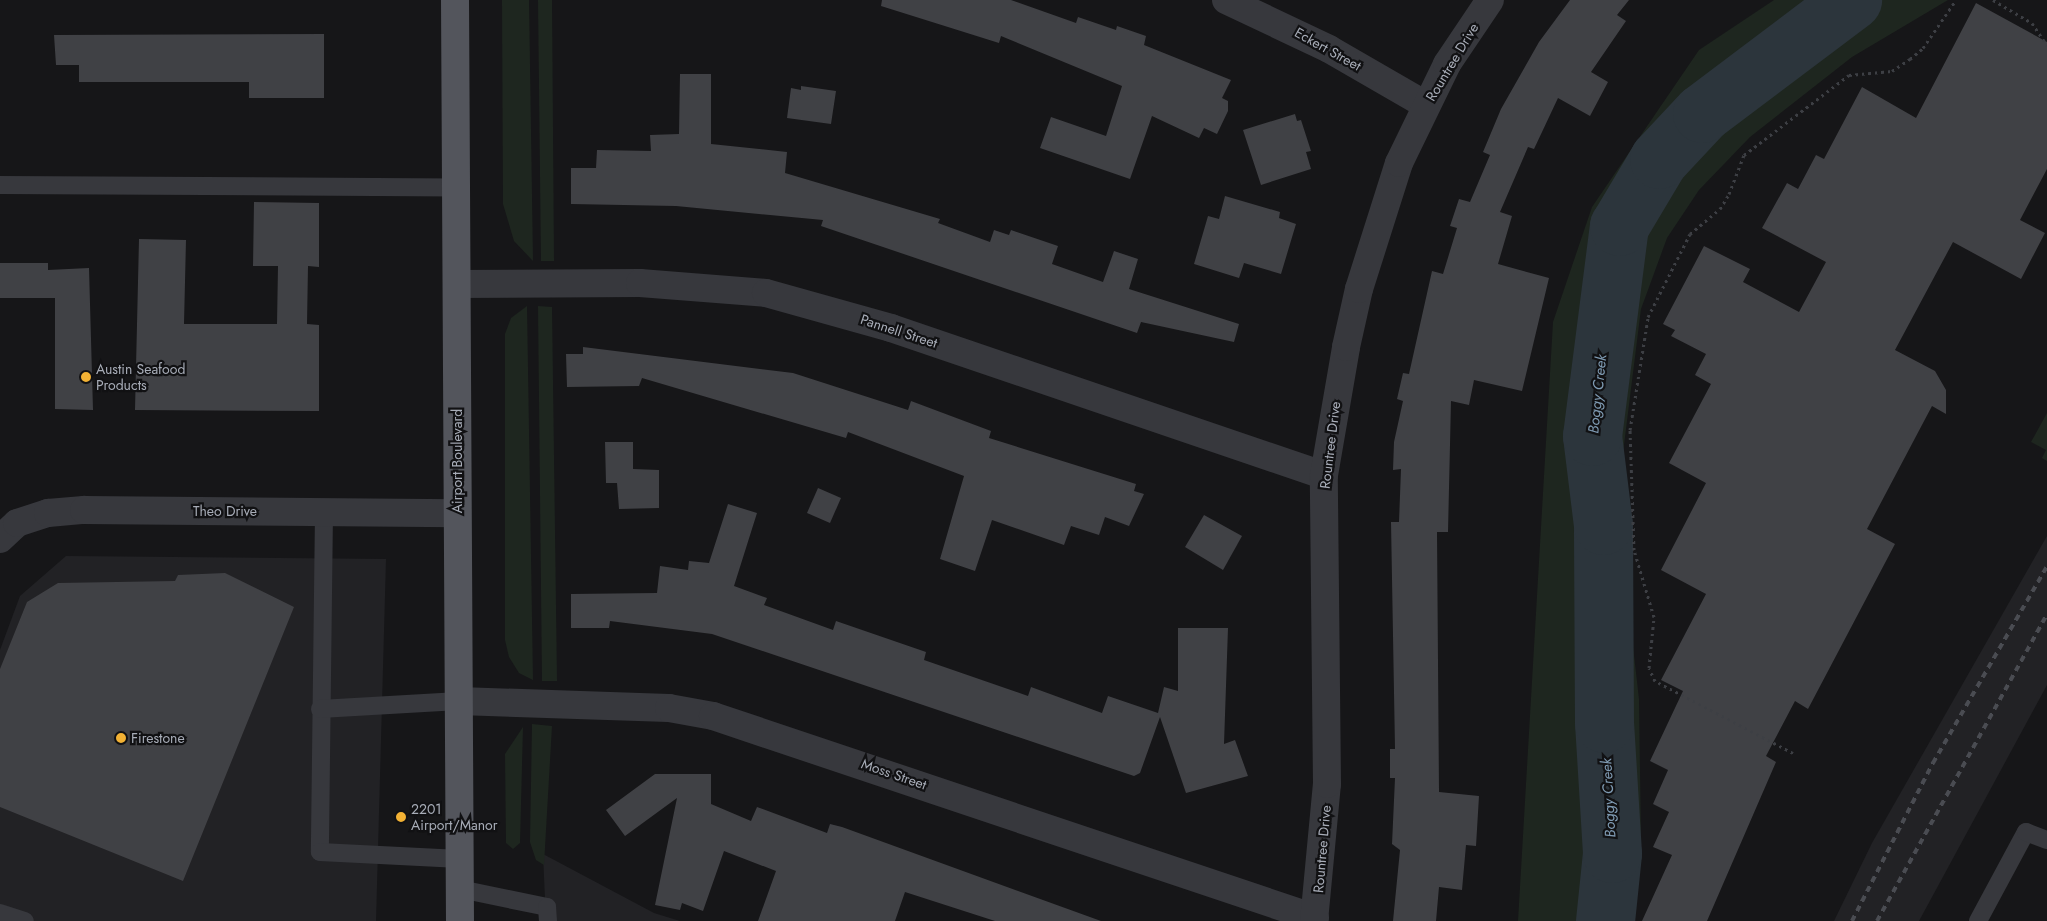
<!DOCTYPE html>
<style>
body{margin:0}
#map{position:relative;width:2047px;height:921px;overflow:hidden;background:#161618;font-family:Jost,sans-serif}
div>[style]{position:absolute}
.built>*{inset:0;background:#222225}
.green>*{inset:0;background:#1e261f}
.river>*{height:59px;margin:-29.5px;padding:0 29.5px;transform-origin:29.5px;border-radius:29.5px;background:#2c353c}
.building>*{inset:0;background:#404145}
.path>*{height:3px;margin-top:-1.5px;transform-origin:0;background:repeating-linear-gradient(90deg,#3d3f44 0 2.5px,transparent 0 6.5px)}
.service>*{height:18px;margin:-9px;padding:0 9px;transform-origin:9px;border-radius:9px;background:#37383d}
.minor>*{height:28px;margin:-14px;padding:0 14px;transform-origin:14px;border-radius:14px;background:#37383d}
.primary>*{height:28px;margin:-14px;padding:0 14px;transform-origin:14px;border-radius:14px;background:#53555c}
.rail>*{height:4px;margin-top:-2px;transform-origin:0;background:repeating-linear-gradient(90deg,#4a4c52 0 6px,transparent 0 11px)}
.dots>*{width:14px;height:14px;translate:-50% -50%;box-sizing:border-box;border:2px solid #111113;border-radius:50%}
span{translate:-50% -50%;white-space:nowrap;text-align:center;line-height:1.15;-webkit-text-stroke:4.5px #111113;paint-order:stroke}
.street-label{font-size:14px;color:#a8adb8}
.poi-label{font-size:14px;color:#a8adb8}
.left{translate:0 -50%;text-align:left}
.water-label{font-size:15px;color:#7f9bb3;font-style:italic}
</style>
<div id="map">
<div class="built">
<i style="clip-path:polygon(2047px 536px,2047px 685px,1919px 921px,1834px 921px,1872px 843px)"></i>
<i style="clip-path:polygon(66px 556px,386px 559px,376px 921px,0 921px,0 650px,20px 596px)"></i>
<i style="clip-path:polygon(543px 854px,654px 913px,680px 921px,546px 921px)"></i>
</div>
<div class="green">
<i style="clip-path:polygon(502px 0,529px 0,533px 261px,514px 241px,503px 204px)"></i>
<i style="clip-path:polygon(538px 0,552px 0,554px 261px,541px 261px)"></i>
<i style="clip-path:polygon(1774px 0,1948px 0,1852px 57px,1750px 137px,1699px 190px,1667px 238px,1641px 309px,1623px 453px,1622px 550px,1639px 699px,1641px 838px,1632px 921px,1518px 921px,1553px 322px,1592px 207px,1699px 50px)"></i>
<i style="clip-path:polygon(527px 306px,533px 680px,519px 673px,509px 657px,505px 640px,505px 334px,511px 318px)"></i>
<i style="clip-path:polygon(538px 306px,552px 307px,557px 681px,542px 681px)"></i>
<i style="clip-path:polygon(2047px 413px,2047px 461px,2042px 458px,2046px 450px,2031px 442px)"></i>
<i style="clip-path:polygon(532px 724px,552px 726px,544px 865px,536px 860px,530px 842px)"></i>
<i style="clip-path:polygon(523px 727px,520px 843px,513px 849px,506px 843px,505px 754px)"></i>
</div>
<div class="river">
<i style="left:1605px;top:921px;width:68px;rotate:-84.1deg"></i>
<i style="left:1612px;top:853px;width:130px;rotate:-93.5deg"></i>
<i style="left:1604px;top:723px;width:198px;rotate:-90.3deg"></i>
<i style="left:1603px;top:525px;width:90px;rotate:-97deg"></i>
<i style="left:1592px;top:436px;width:212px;rotate:-82.7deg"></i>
<i style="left:1619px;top:226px;width:78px;rotate:-59.2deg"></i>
<i style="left:1659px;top:159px;width:63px;rotate:-46.9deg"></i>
<i style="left:1702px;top:113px;width:188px;rotate:-37deg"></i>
</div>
<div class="building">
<i style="clip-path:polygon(882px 0,1011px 0,1076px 23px,1078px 17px,1116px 30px,1117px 26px,1146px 36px,1144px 45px,1231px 80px,1222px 98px,1228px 101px,1228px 111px,1217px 134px,1204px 128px,1199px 138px,1152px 116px,1130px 179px,1040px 148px,1051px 117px,1106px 136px,1122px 86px,1001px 36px,999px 43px,881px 6px)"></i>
<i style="clip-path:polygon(1570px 0,1629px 0,1617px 15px,1626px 21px,1591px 72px,1608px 82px,1590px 116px,1558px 98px,1534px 149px,1528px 147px,1500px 212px,1512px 216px,1498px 264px,1549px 278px,1522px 391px,1474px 380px,1469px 405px,1451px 401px,1448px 532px,1437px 532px,1439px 792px,1479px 796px,1476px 846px,1466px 845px,1462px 890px,1439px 887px,1436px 921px,1393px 921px,1400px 850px,1392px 844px,1395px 778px,1390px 778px,1390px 749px,1395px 749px,1391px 522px,1399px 522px,1401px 469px,1393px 470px,1394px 442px,1403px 401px,1397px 399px,1403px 373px,1409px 374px,1432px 271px,1443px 274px,1457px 228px,1450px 226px,1459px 199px,1470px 202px,1490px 155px,1483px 152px,1501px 109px,1539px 42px)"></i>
<i style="clip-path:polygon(1976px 3px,2047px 42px,2047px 169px,2020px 220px,2045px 233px,2021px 279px,1953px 242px,1895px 350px,1935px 371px,1946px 390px,1946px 414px,1932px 406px,1867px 529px,1895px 544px,1808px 709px,1795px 701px,1766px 756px,1776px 762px,1707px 921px,1642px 921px,1672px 855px,1653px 847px,1669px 812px,1653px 804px,1668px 770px,1650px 761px,1683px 691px,1661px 680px,1706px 594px,1661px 570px,1706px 483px,1669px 463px,1711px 384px,1695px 375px,1706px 354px,1671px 336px,1675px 330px,1663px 324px,1704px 246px,1750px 269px,1743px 282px,1799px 312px,1826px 262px,1762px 228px,1787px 183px,1798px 189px,1816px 155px,1824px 159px,1862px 87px,1916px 118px)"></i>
<i style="clip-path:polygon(324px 34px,324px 98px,249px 98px,249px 82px,79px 82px,79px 65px,56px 65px,54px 35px)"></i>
<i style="clip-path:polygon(680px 74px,711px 74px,711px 144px,787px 152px,785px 173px,940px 219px,938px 223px,990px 242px,994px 230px,1009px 235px,1011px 230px,1058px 246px,1052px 264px,1103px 282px,1114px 251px,1138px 259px,1129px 289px,1239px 324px,1234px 342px,1141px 322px,1137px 333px,821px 226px,823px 220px,676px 206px,571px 204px,571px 168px,596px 168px,597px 150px,651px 151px,650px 135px,679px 134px)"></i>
<i style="clip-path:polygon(801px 86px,836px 91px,831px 124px,787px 118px,791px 88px,801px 90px)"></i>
<i style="clip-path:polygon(1295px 114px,1297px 121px,1301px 120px,1311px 151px,1306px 152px,1311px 169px,1261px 185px,1243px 130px)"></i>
<i style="clip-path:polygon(1225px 196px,1280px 212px,1279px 218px,1296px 224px,1281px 274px,1244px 263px,1239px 278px,1194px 264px,1208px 216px,1219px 219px)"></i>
<i style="clip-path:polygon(254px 202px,319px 203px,319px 267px,308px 266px,307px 324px,319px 325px,319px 411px,135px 410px,139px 239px,186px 240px,184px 324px,277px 324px,278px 266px,253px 266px)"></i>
<i style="clip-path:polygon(0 263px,48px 263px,48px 270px,89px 268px,93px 410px,55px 409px,55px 298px,0 298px)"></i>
<i style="clip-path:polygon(583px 347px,793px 373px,908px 410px,911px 401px,991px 431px,989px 438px,1136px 484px,1134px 491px,1144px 494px,1129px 526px,1105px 517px,1099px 535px,1071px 526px,1064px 545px,992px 520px,975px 571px,940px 559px,964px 476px,848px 432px,846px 438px,642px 378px,639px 386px,567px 387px,566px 354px,583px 354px)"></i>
<i style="clip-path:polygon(605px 442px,633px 442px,633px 469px,659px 470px,659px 508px,619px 509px,617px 483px,606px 483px)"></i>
<i style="clip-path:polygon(818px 488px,841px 498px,830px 523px,807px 513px)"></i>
<i style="clip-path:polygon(728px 504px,757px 513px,734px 586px,767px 598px,764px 605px,833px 630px,836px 621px,926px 652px,924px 660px,1028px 696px,1031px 687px,1102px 713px,1108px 696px,1158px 713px,1164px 687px,1178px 691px,1178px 628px,1228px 628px,1224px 744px,1235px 740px,1248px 776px,1186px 793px,1160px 717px,1140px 773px,1134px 776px,712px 634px,610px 621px,609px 628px,571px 628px,571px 594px,657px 593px,660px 566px,688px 570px,689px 561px,709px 563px)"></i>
<i style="clip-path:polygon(1204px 515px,1242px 536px,1223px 570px,1185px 547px)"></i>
<i style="clip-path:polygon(225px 573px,294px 607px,183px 881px,0 807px,0 669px,27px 602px,58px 583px,175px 581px,178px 575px)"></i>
<i style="clip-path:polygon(655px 774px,711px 774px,711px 804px,751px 821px,757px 807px,827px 833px,830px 824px,842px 827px,1101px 921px,995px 921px,905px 892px,895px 921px,758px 921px,776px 871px,724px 851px,703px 911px,682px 903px,680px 910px,655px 905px,677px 798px,625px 836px,606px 810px)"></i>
</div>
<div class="path">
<i style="left:1993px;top:0;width:45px;rotate:30.5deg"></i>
<i style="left:2032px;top:23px;width:27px;rotate:56deg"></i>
<i style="left:1793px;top:753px;width:156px;rotate:-152.4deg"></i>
<i style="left:1655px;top:681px;width:14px;rotate:-115deg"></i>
<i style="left:1649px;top:668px;width:51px;rotate:-84.4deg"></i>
<i style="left:1654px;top:617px;width:70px;rotate:-106.6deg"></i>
<i style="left:1634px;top:550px;width:120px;rotate:-91.9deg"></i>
<i style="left:1630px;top:430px;width:114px;rotate:-80.9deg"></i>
<i style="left:1648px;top:317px;width:93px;rotate:-63.2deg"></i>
<i style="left:1690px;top:234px;width:39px;rotate:-40deg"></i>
<i style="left:1720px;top:209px;width:17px;rotate:-59deg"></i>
<i style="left:1729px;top:194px;width:42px;rotate:-69deg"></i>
<i style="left:1744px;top:155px;width:132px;rotate:-37.3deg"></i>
<i style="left:1849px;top:75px;width:43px;rotate:-5.3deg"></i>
<i style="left:1892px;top:71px;width:22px;rotate:-34deg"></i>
<i style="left:1910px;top:59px;width:17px;rotate:-40deg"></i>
<i style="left:1923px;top:48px;width:58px;rotate:-55.5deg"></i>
</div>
<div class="service">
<i style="left:0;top:185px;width:456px;rotate:0.3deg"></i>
<i style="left:324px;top:512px;width:340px;rotate:90.7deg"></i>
<i style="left:320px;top:852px;width:140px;rotate:2.9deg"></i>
<i style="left:320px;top:709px;width:139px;rotate:-3.3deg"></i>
<i style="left:460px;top:889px;width:89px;rotate:11.7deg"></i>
<i style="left:547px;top:907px;width:14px;rotate:86deg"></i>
<i style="left:0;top:913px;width:26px;rotate:18deg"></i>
<i style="left:1978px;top:921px;width:101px;rotate:-61.7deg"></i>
<i style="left:2026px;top:832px;width:22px;rotate:21deg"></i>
</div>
<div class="minor">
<i style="left:1226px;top:0;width:114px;rotate:25.4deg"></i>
<i style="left:1329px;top:49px;width:112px;rotate:30deg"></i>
<i style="left:457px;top:284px;width:183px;rotate:-0.3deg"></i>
<i style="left:640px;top:283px;width:126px;rotate:4.5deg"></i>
<i style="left:766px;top:293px;width:130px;rotate:15.6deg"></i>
<i style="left:891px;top:328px;width:457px;rotate:18.8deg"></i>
<i style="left:0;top:539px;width:23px;rotate:-43deg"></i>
<i style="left:17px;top:523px;width:33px;rotate:-18deg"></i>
<i style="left:48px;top:513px;width:36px;rotate:-5deg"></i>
<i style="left:84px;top:510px;width:373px;rotate:0.5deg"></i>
<i style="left:459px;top:701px;width:210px;rotate:1.9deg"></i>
<i style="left:669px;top:708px;width:45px;rotate:10.3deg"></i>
<i style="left:713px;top:716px;width:635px;rotate:18.55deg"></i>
<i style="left:1314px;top:921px;width:138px;rotate:-84.6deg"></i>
<i style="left:1327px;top:784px;width:309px;rotate:-90.6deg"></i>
<i style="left:1324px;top:475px;width:130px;rotate:-80.2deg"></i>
<i style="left:1346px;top:347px;width:59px;rotate:-77.4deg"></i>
<i style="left:1359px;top:289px;width:132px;rotate:-72.4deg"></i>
<i style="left:1399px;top:163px;width:110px;rotate:-64.1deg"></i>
<i style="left:1447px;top:64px;width:77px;rotate:-56.1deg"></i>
</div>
<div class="primary">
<i style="left:455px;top:0;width:921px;rotate:89.69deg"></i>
</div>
<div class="rail">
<i style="left:1852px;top:921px;width:178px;rotate:-62.9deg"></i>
<i style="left:1933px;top:763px;width:228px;rotate:-59.9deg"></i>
<i style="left:1877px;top:921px;width:351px;rotate:-61deg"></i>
</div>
<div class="dots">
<i style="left:86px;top:377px;background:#f2b134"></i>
<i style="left:121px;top:738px;background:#f2b134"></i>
<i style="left:401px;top:817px;background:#f2b134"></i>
</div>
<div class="street-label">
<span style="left:1328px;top:49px;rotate:29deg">Eckert Street</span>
<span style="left:1452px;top:62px;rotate:-59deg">Rountree Drive</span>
<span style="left:899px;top:331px;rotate:18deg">Pannell Street</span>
<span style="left:1330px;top:445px;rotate:-83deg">Rountree Drive</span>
<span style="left:457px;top:461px;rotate:-90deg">Airport Boulevard</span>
<span style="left:225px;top:511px">Theo Drive</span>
<span style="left:894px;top:774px;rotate:19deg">Moss Street</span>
<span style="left:1322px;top:849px;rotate:-85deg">Rountree Drive</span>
</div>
<div class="poi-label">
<span class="left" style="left:96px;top:377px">Austin Seafood<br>Products</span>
<span class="left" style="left:131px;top:738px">Firestone</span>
<span class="left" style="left:411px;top:817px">2201<br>Airport/Manor</span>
</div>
<div class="water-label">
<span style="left:1598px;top:394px;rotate:-84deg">Boggy Creek</span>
<span style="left:1609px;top:798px;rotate:-93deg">Boggy Creek</span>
</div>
</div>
